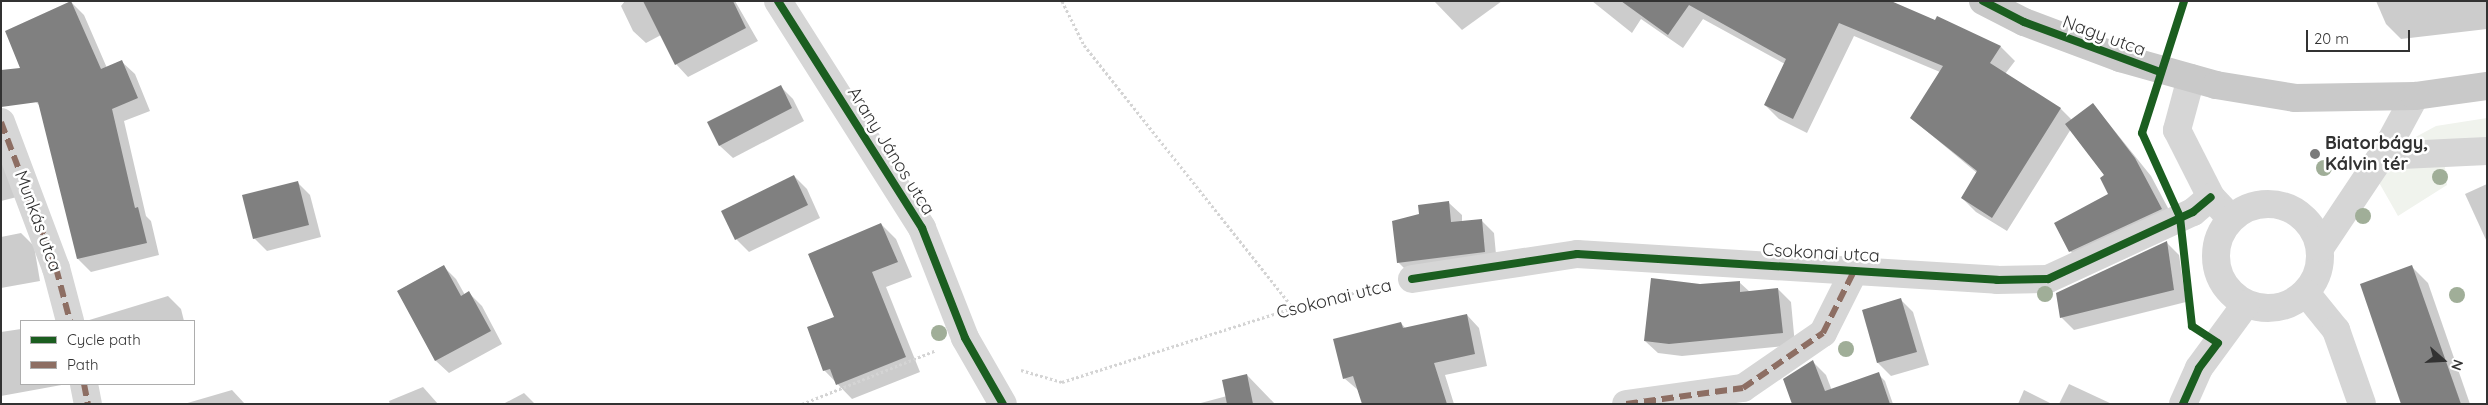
<!DOCTYPE html>
<meta charset="utf-8">
<style>
body{margin:0}
#map{position:relative;width:2488px;height:405px;overflow:hidden;background:#fff;font-family:Quicksand,sans-serif}
div>[style]{position:absolute}
.green>*{inset:0;background:#f0f3ed}
.shadow>*{inset:0;background:#0003}
.building>*{inset:0;background:#808080}
.path>*{height:3px;margin-top:-1.5px;transform-origin:0;background:repeating-linear-gradient(90deg,#d4d4d4 0 2.5px,transparent 0 5px)}
.minor>*{height:28px;margin:-14px;padding:0 14px;transform-origin:14px;border-radius:14px;background:#d6d6d6}
.minor>.ring{margin:-14px;padding:0;box-sizing:content-box;background:none;border:28px solid #d6d6d6;border-radius:50%}
.major>*{height:28px;margin:-14px;padding:0 14px;transform-origin:14px;border-radius:14px;background:#c9c9c9}
.quiet>*{height:6px;margin-top:-3px;transform-origin:0;background:repeating-linear-gradient(90deg,#8d6e63 0 12px,transparent 0 18px)}
.cycleway>*{height:8px;margin:-4px;padding:0 4px;transform-origin:4px;border-radius:4px;background:#1b5e20}
.trees>*{width:16px;height:16px;margin:-8px;border-radius:50%;background:#a0ae98}
.dots>*{width:14px;height:14px;translate:-50% -50%;box-sizing:border-box;border:2px solid #fff;border-radius:50%}
span{translate:-50% -50%;white-space:nowrap;text-align:center;line-height:1.15;-webkit-text-stroke:5px #fff;paint-order:stroke}
.street-label{font-size:18px;color:#323232}
.poi-label{font-size:18px;color:#323232;font-weight:700}
.left{translate:0 -50%;text-align:left}
.frame{position:absolute;inset:0;border:2px solid #323232;pointer-events:none}
.legend{position:absolute;left:20px;top:320px;width:175px;height:65px;box-sizing:border-box;background:#fff;border:1px solid #adadad;margin:0;padding:6px 9px;list-style:none;font-size:15px;color:#323232}
.legend li{display:flex;align-items:center;gap:10px;height:25px}
.legend b{width:25px;border:1px solid #adadad}
.north{position:absolute;left:2418px;top:335px;width:50px;height:50px;-webkit-text-stroke:4px #fff;paint-order:stroke;rotate:109deg;font-size:14px;font-weight:700;line-height:20px;text-align:center;color:#323232}
.north::after{content:'';display:block;margin:auto;width:18px;height:22px;background:#323232;clip-path:polygon(50% 0,100% 100%,50% 72%,0 100%)}
.scale{position:absolute;left:2306px;top:30px;width:104px;height:22px;box-sizing:border-box;border:2px solid #323232;border-top:0;padding-left:6px;font-size:15px;line-height:18px;white-space:nowrap;color:#323232;-webkit-text-stroke:4px #fff;paint-order:stroke}
</style>
<div id="map">
<div class="green">
<i style="clip-path:polygon(2487px 118px,2487px 141px,2444px 159px,2447px 185px,2398px 216px,2377px 179px,2399px 146px,2436px 126px)"></i>
</div>
<div class="shadow">
<i style="clip-path:polygon(625px 1px,735px 1px,758px 41px,688px 77px,676px 64px,661px 35px,646px 43px,633px 31px,621px 6px)"></i>
<i style="clip-path:polygon(1434px 1px,1502px 1px,1462px 30px)"></i>
<i style="clip-path:polygon(1592px 1px,1888px 1px,1936px 21px,1938px 18px,2001px 47px,2015px 61px,2005px 74px,2061px 109px,2072px 120px,2093px 104px,2151px 176px,2177px 225px,2087px 267px,2070px 251px,2110px 194px,2105px 176px,2071px 129px,2007px 231px,1976px 212px,1962px 198px,1977px 173px,1911px 118px,1940px 72px,1854px 36px,1807px 133px,1779px 119px,1765px 105px,1785px 64px,1703px 19px,1683px 48px,1641px 19px,1632px 33px)"></i>
<i style="clip-path:polygon(2376px 1px,2487px 1px,2487px 29px,2401px 39px,2386px 24px)"></i>
<i style="clip-path:polygon(71px 2px,84px 15px,107px 68px,122px 62px,135px 74px,150px 111px,124px 121px,146px 216px,151px 221px,159px 255px,91px 272px,78px 259px,40px 106px,36px 102px)"></i>
<i style="clip-path:polygon(780px 86px,793px 99px,804px 121px,733px 158px,720px 146px,709px 123px)"></i>
<i style="clip-path:polygon(1px 151px,21px 196px,1px 201px)"></i>
<i style="clip-path:polygon(794px 176px,807px 189px,820px 218px,749px 252px,736px 239px)"></i>
<i style="clip-path:polygon(297px 182px,310px 195px,321px 237px,267px 251px,254px 238px)"></i>
<i style="clip-path:polygon(2487px 184px,2487px 242px,2465px 194px)"></i>
<i style="clip-path:polygon(1449px 203px,1462px 215px,1462px 222px,1481px 220px,1494px 233px,1497px 265px,1411px 275px,1398px 262px,1420px 215px)"></i>
<i style="clip-path:polygon(881px 224px,896px 239px,912px 277px,886px 287px,920px 372px,852px 399px,824px 370px,835px 317px)"></i>
<i style="clip-path:polygon(21px 233px,34px 246px,40px 281px,1px 288px,1px 237px)"></i>
<i style="clip-path:polygon(2167px 243px,2179px 255px,2186px 302px,2074px 330px,2061px 317px)"></i>
<i style="clip-path:polygon(443px 266px,456px 279px,465px 295px,469px 293px,482px 306px,502px 344px,449px 373px,436px 361px,398px 291px)"></i>
<i style="clip-path:polygon(2412px 267px,2428px 283px,2470px 404px,2403px 404px)"></i>
<i style="clip-path:polygon(1739px 282px,1750px 292px,1778px 289px,1791px 302px,1795px 345px,1682px 356px,1658px 353px,1645px 341px,1700px 286px)"></i>
<i style="clip-path:polygon(168px 296px,181px 309px,184px 321px,86px 321px)"></i>
<i style="clip-path:polygon(1900px 299px,1913px 312px,1929px 365px,1891px 376px,1878px 363px,1863px 310px)"></i>
<i style="clip-path:polygon(1467px 315px,1479px 328px,1487px 366px,1445px 375px,1454px 404px,1363px 404px,1358px 390px,1344px 378px,1401px 323px,1406px 329px)"></i>
<i style="clip-path:polygon(21px 329px,21px 384px,67px 384px,1px 396px,1px 332px)"></i>
<i style="clip-path:polygon(1813px 362px,1826px 375px,1837px 404px,1794px 404px)"></i>
<i style="clip-path:polygon(1878px 374px,1885px 381px,1893px 404px,1851px 404px)"></i>
<i style="clip-path:polygon(1247px 375px,1275px 404px,1197px 404px,1227px 396px)"></i>
<i style="clip-path:polygon(2069px 384px,2112px 404px,2059px 404px)"></i>
<i style="clip-path:polygon(423px 387px,438px 404px,390px 404px,389px 401px)"></i>
<i style="clip-path:polygon(232px 390px,245px 404px,184px 404px)"></i>
<i style="clip-path:polygon(2024px 390px,2052px 404px,2018px 404px)"></i>
<i style="clip-path:polygon(524px 393px,535px 404px,503px 404px)"></i>
</div>
<div class="building">
<i style="clip-path:polygon(71px 1px,101px 69px,122px 60px,138px 98px,112px 109px,135px 208px,138px 207px,147px 243px,77px 259px,38px 102px,1px 107px,1px 70px,20px 68px,5px 31px)"></i>
<i style="clip-path:polygon(643px 1px,733px 1px,746px 28px,675px 65px)"></i>
<i style="clip-path:polygon(1621px 1px,1891px 1px,1935px 20px,1937px 16px,2001px 46px,1990px 63px,2061px 108px,1992px 218px,1961px 198px,1977px 171px,1910px 118px,1943px 66px,1839px 23px,1793px 119px,1764px 105px,1786px 59px,1689px 5px,1668px 35px)"></i>
<i style="clip-path:polygon(781px 85px,792px 108px,719px 146px,707px 122px)"></i>
<i style="clip-path:polygon(2093px 103px,2135px 158px,2162px 209px,2069px 252px,2054px 223px,2108px 194px,2100px 178px,2104px 175px,2065px 124px)"></i>
<i style="clip-path:polygon(794px 175px,808px 205px,735px 240px,721px 211px)"></i>
<i style="clip-path:polygon(298px 181px,309px 225px,253px 239px,242px 195px)"></i>
<i style="clip-path:polygon(1449px 201px,1451px 222px,1482px 219px,1485px 252px,1397px 263px,1392px 221px,1419px 214px,1418px 205px)"></i>
<i style="clip-path:polygon(881px 223px,898px 262px,872px 272px,906px 357px,836px 385px,830px 369px,823px 371px,807px 327px,834px 317px,808px 254px)"></i>
<i style="clip-path:polygon(2167px 241px,2174px 290px,2060px 318px,2056px 293px)"></i>
<i style="clip-path:polygon(444px 265px,461px 296px,469px 291px,491px 331px,435px 361px,397px 291px)"></i>
<i style="clip-path:polygon(2412px 265px,2461px 404px,2401px 404px,2360px 284px)"></i>
<i style="clip-path:polygon(1651px 278px,1700px 284px,1740px 281px,1740px 292px,1778px 288px,1783px 333px,1669px 344px,1644px 341px)"></i>
<i style="clip-path:polygon(1901px 298px,1917px 352px,1877px 363px,1862px 310px)"></i>
<i style="clip-path:polygon(1467px 314px,1475px 354px,1434px 363px,1447px 404px,1362px 404px,1353px 376px,1343px 379px,1333px 339px,1401px 322px,1403px 328px)"></i>
<i style="clip-path:polygon(1813px 360px,1825px 391px,1879px 372px,1890px 404px,1792px 404px,1783px 379px)"></i>
<i style="clip-path:polygon(1247px 374px,1253px 404px,1227px 404px,1222px 380px)"></i>
</div>
<div class="path">
<i style="left:1062px;top:1px;width:49px;rotate:63.4deg"></i>
<i style="left:1084px;top:45px;width:336px;rotate:51.5deg"></i>
<i style="left:1021px;top:370px;width:43px;rotate:16.3deg"></i>
<i style="left:1062px;top:382px;width:243px;rotate:-17.8deg"></i>
<i style="left:1293px;top:308px;width:91px;rotate:-14deg"></i>
<i style="left:802px;top:404px;width:144px;rotate:-21.9deg"></i>
</div>
<div class="minor">
<i style="left:778px;top:1px;width:269px;rotate:57.6deg"></i>
<i style="left:922px;top:228px;width:118px;rotate:68.6deg"></i>
<i style="left:965px;top:338px;width:76px;rotate:60.1deg"></i>
<i style="left:2191px;top:78px;width:54px;rotate:105.1deg"></i>
<i style="left:2177px;top:130px;width:75px;rotate:63.1deg"></i>
<i style="left:2211px;top:197px;width:18px;rotate:47deg"></i>
<i style="left:1px;top:122px;width:156px;rotate:69.4deg"></i>
<i style="left:56px;top:268px;width:55px;rotate:75.2deg"></i>
<i style="left:2388px;top:146px;width:17px;rotate:33deg"></i>
<i style="left:2402px;top:155px;width:85px;rotate:-2.7deg"></i>
<i class="ring" style="left:2216px;top:204px;width:76px;height:76px"></i>
<i style="left:2320px;top:248px;width:123px;rotate:-56.3deg"></i>
<i style="left:2388px;top:146px;width:57px;rotate:-61.6deg"></i>
<i style="left:1412px;top:279px;width:167px;rotate:-8.6deg"></i>
<i style="left:1577px;top:254px;width:421px;rotate:3.5deg"></i>
<i style="left:1997px;top:280px;width:51px;rotate:-1.1deg"></i>
<i style="left:2048px;top:279px;width:160px;rotate:-24.8deg"></i>
<i style="left:2193px;top:212px;width:23px;rotate:-40deg"></i>
<i style="left:2306px;top:293px;width:48px;rotate:51deg"></i>
<i style="left:2336px;top:330px;width:78px;rotate:70.6deg"></i>
<i style="left:84px;top:384px;width:20px;rotate:79deg"></i>
<i style="left:1626px;top:404px;width:118px;rotate:-7.8deg"></i>
<i style="left:1743px;top:388px;width:97px;rotate:-34.5deg"></i>
<i style="left:1823px;top:333px;width:72px;rotate:-63.4deg"></i>
<i style="left:2183px;top:404px;width:39px;rotate:-66deg"></i>
<i style="left:2199px;top:368px;width:79px;rotate:-53.7deg"></i>
</div>
<div class="major">
<i style="left:1983px;top:1px;width:46px;rotate:27.1deg"></i>
<i style="left:2024px;top:22px;width:103px;rotate:20.6deg"></i>
<i style="left:2120px;top:58px;width:100px;rotate:15.7deg"></i>
<i style="left:2216px;top:85px;width:80px;rotate:9.3deg"></i>
<i style="left:2295px;top:98px;width:120px;rotate:-1deg"></i>
<i style="left:2415px;top:96px;width:73px;rotate:-7.9deg"></i>
</div>
<div class="quiet">
<i style="left:1px;top:122px;width:156px;rotate:69.4deg"></i>
<i style="left:56px;top:268px;width:55px;rotate:75.2deg"></i>
<i style="left:84px;top:384px;width:20px;rotate:79deg"></i>
<i style="left:1626px;top:404px;width:118px;rotate:-7.8deg"></i>
<i style="left:1743px;top:388px;width:97px;rotate:-34.5deg"></i>
<i style="left:1823px;top:333px;width:72px;rotate:-63.4deg"></i>
</div>
<div class="cycleway">
<i style="left:778px;top:1px;width:269px;rotate:57.6deg"></i>
<i style="left:922px;top:228px;width:118px;rotate:68.6deg"></i>
<i style="left:965px;top:338px;width:76px;rotate:60.1deg"></i>
<i style="left:1983px;top:1px;width:46px;rotate:27.1deg"></i>
<i style="left:2024px;top:22px;width:145px;rotate:20.2deg"></i>
<i style="left:1412px;top:279px;width:167px;rotate:-8.6deg"></i>
<i style="left:1577px;top:254px;width:421px;rotate:3.5deg"></i>
<i style="left:1997px;top:280px;width:51px;rotate:-1.1deg"></i>
<i style="left:2048px;top:279px;width:160px;rotate:-24.8deg"></i>
<i style="left:2193px;top:212px;width:23px;rotate:-40deg"></i>
<i style="left:2183px;top:404px;width:39px;rotate:-66deg"></i>
<i style="left:2199px;top:368px;width:31px;rotate:-53deg"></i>
<i style="left:2218px;top:343px;width:31px;rotate:-147deg"></i>
<i style="left:2192px;top:326px;width:110px;rotate:-96.3deg"></i>
<i style="left:2180px;top:217px;width:92px;rotate:-114.3deg"></i>
<i style="left:2142px;top:133px;width:139px;rotate:-72.3deg"></i>
</div>
<div class="trees">
<i style="left:2324px;top:168px"></i>
<i style="left:2440px;top:177px"></i>
<i style="left:2363px;top:216px"></i>
<i style="left:2045px;top:294px"></i>
<i style="left:2457px;top:295px"></i>
<i style="left:939px;top:333px"></i>
<i style="left:1846px;top:349px"></i>
</div>
<div class="dots">
<i style="left:2315px;top:154px;background:#7a7a7a"></i>
</div>
<div class="street-label">
<span style="left:2104px;top:36px;rotate:20deg">Nagy utca</span>
<span style="left:891px;top:151px;rotate:58deg">Arany János utca</span>
<span style="left:38px;top:221px;rotate:70deg">Munkás utca</span>
<span style="left:1821px;top:253px;rotate:3deg">Csokonai utca</span>
<span style="left:1334px;top:299px;rotate:-14deg">Csokonai utca</span>
</div>
<div class="poi-label">
<span class="left" style="left:2325px;top:154px">Biatorbágy,<br>Kálvin tér</span>
</div>
<div class="frame"></div>
<ul class="legend">
<li><b style="height:6px;background:#1b5e20"></b>Cycle path</li>
<li><b style="height:6px;background:#8d6e63"></b>Path</li>
</ul>
<div class="north">N</div>
<div class="scale">20 m</div>
</div>
